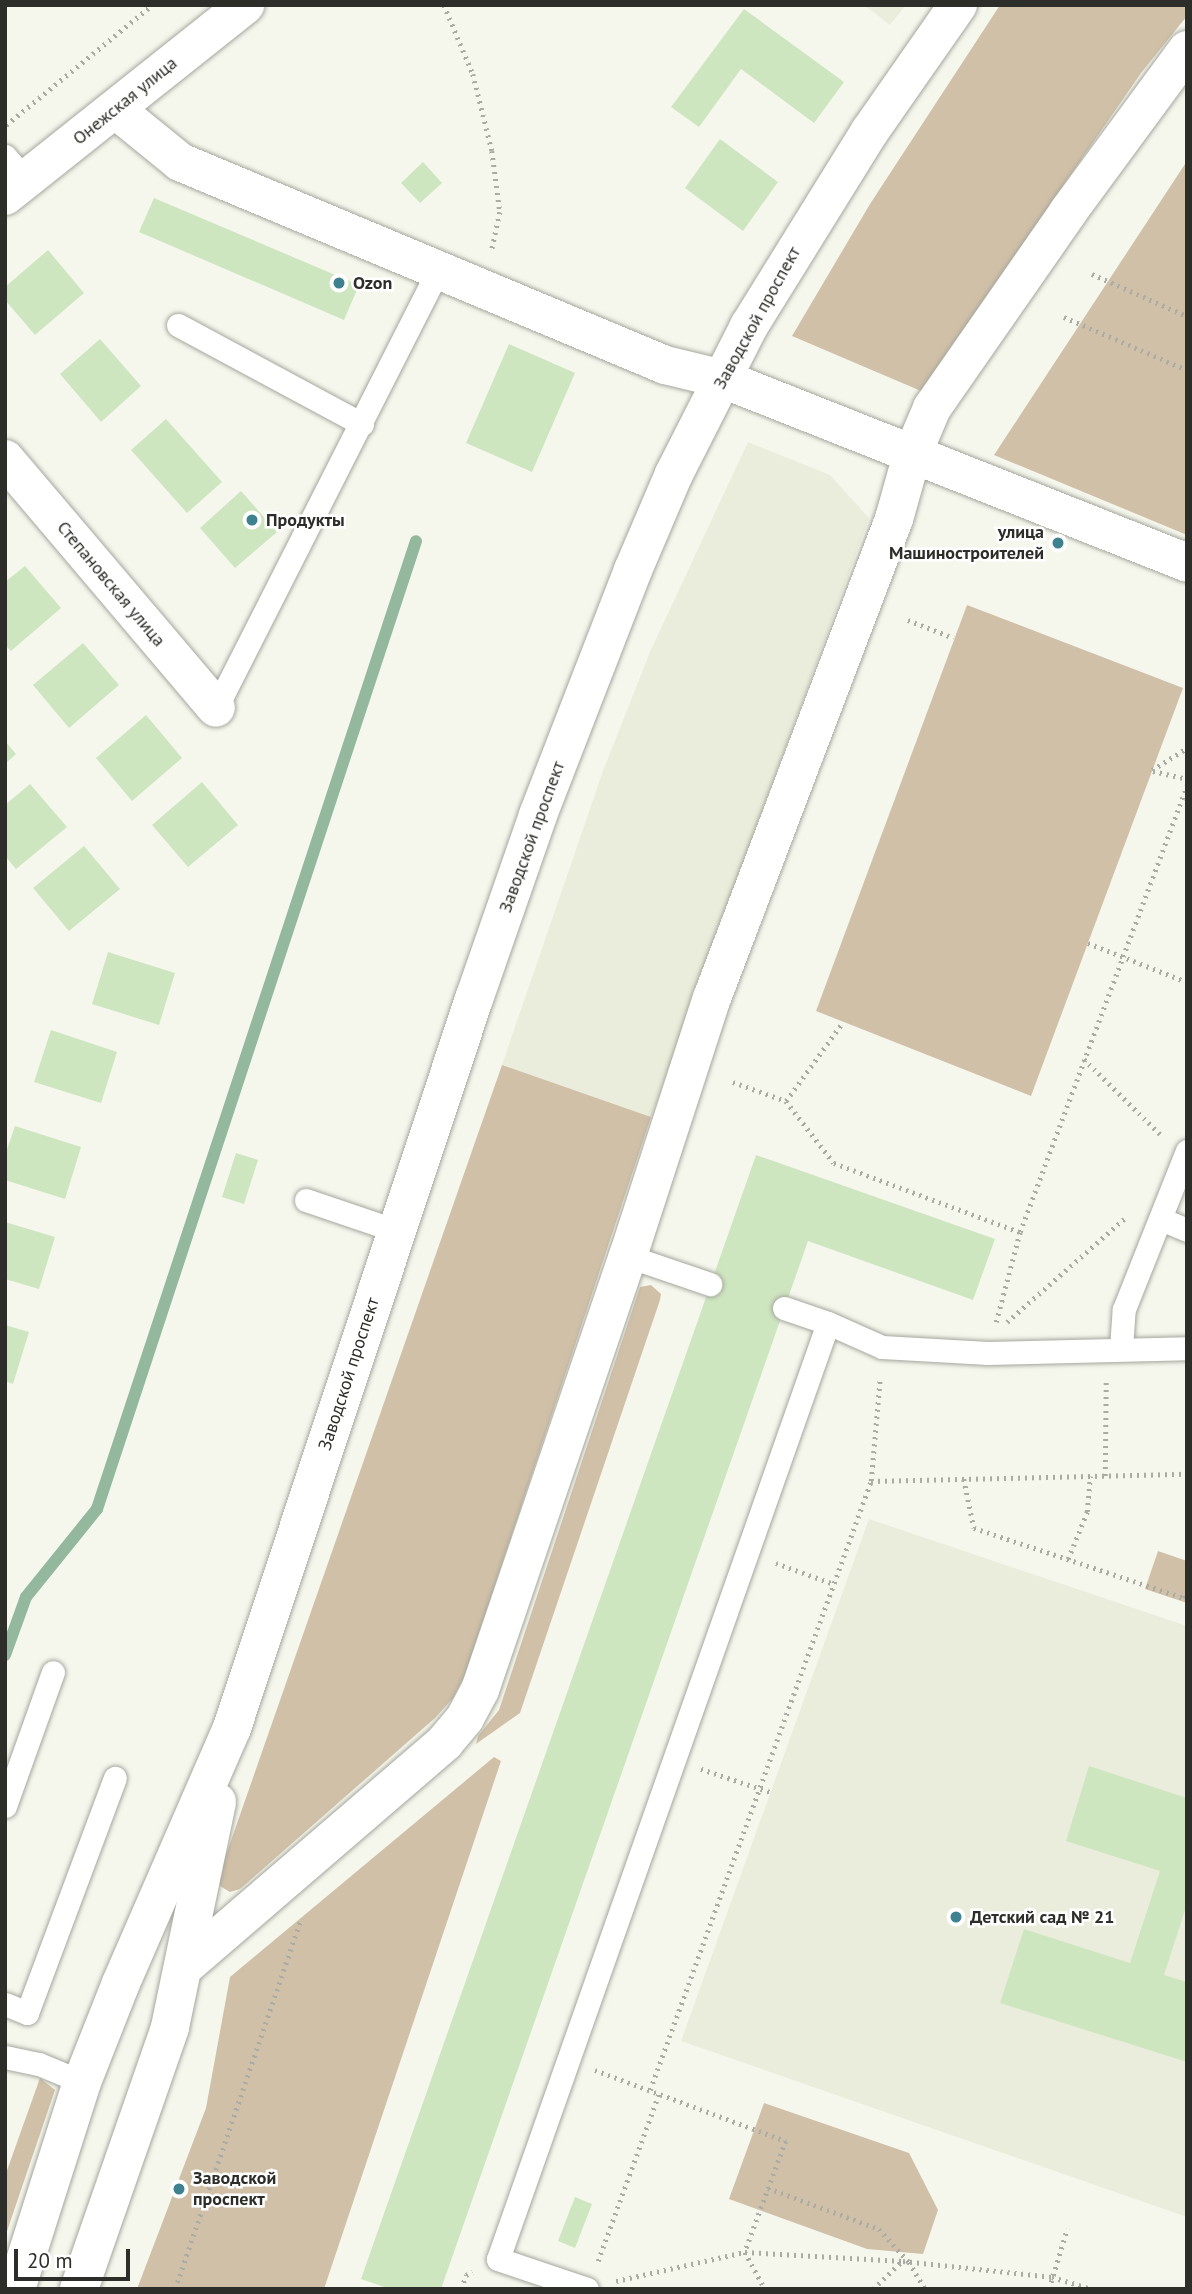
<!DOCTYPE html>
<meta charset="utf-8">
<style>
body{margin:0}
#map{position:relative;width:1192px;height:2294px;overflow:hidden;background:#f5f7ed;font-family:"PT Sans",sans-serif}
div>[style]{position:absolute}
.built>*{inset:0;background:#eaeddb}
.green>*{inset:0;background:#d1c0a8}
.stream>*{height:12px;margin:-6px;padding:0 6px;transform-origin:6px;border-radius:6px;background:#93b89d}
.building>*{inset:0;background:#cee6c0}
.path>*{height:4.5px;margin-top:-2.25px;transform-origin:0;background:repeating-linear-gradient(90deg,#aaaca4 0 2px,transparent 0 7px)}
.roads{filter:drop-shadow(0 0 2px #a5a79d) drop-shadow(0 0 2px #a5a79d)}
.lane>*{height:23px;margin:-11.5px;padding:0 11.5px;transform-origin:11.5px;border-radius:11.5px;background:#fff}
.street>*{height:38px;margin:-19px;padding:0 19px;transform-origin:19px;border-radius:19px;background:#fff}
.primary>*{height:38px;margin:-19px;padding:0 19px;transform-origin:19px;border-radius:19px;background:#fff}
.dots>*{width:19px;height:19px;translate:-50% -50%;box-sizing:border-box;border:4px solid #fff;border-radius:50%}
span{translate:-50% -50%;white-space:nowrap;text-align:center;line-height:1.15;-webkit-text-stroke:5px #fff;paint-order:stroke}
.street-label{font-size:18px;color:#2d2d29}
.poi-label{font-size:18px;color:#2d2d29;font-weight:700}
.left{translate:0 -50%;text-align:left}
.right{translate:-100% -50%;text-align:right}
.frame{position:absolute;inset:0;border:7px solid #2d2d29;pointer-events:none}
.scale{position:absolute;left:14px;top:2249px;width:116px;height:32px;box-sizing:border-box;border:4px solid #2d2d29;border-top:0;padding-left:9px;font-size:21px;line-height:24px;white-space:nowrap;color:#2d2d29;-webkit-text-stroke:5px #fff;paint-order:stroke}
</style>
<div id="map">
<div class="built">
<i style="clip-path:polygon(864px 5px,906px 5px,890px 25px)"></i>
<i style="clip-path:polygon(748px 442px,830px 475px,869px 518px,651px 1117px,502px 1065px,603px 771px,650px 652px)"></i>
<i style="clip-path:polygon(869px 1519px,1187px 1626px,1187px 2217px,681px 2041px)"></i>
</div>
<div class="green">
<i style="clip-path:polygon(1000px 5px,1187px 5px,1187px 16px,1141px 73px,921px 391px,792px 336px,870px 204px)"></i>
<i style="clip-path:polygon(1187px 161px,1187px 535px,994px 455px)"></i>
<i style="clip-path:polygon(967px 605px,1183px 688px,1031px 1096px,816px 1011px)"></i>
<i style="clip-path:polygon(502px 1065px,651px 1117px,465px 1675px,453px 1698px,435px 1718px,240px 1889px,230px 1892px,220px 1886px,219px 1875px)"></i>
<i style="clip-path:polygon(651px 1285px,661px 1294px,660px 1300px,520px 1713px,476px 1744px,478px 1736px,499px 1710px,640px 1287px)"></i>
<i style="clip-path:polygon(1158px 1551px,1187px 1561px,1187px 1603px,1145px 1589px)"></i>
<i style="clip-path:polygon(494px 1757px,501px 1761px,324px 2289px,137px 2289px,206px 2108px,230px 1977px)"></i>
<i style="clip-path:polygon(40px 2078px,55px 2090px,5px 2237px,5px 2176px)"></i>
<i style="clip-path:polygon(764px 2103px,909px 2153px,938px 2210px,923px 2254px,867px 2249px,729px 2199px)"></i>
</div>
<div class="stream">
<i style="left:5px;top:1655px;width:62px;rotate:-70.1deg"></i>
<i style="left:26px;top:1597px;width:113px;rotate:-51.1deg"></i>
<i style="left:97px;top:1509px;width:1019px;rotate:-71.76deg"></i>
</div>
<div class="building">
<i style="clip-path:polygon(744px 9px,844px 82px,814px 123px,741px 69px,699px 127px,671px 107px)"></i>
<i style="clip-path:polygon(720px 139px,778px 182px,743px 231px,685px 188px)"></i>
<i style="clip-path:polygon(423px 162px,442px 183px,420px 203px,401px 183px)"></i>
<i style="clip-path:polygon(154px 198px,359px 285px,344px 320px,139px 232px)"></i>
<i style="clip-path:polygon(48px 250px,84px 293px,35px 335px,5px 300px,5px 287px)"></i>
<i style="clip-path:polygon(100px 339px,141px 386px,101px 422px,60px 374px)"></i>
<i style="clip-path:polygon(509px 344px,575px 373px,532px 472px,466px 443px)"></i>
<i style="clip-path:polygon(166px 419px,222px 482px,187px 513px,131px 450px)"></i>
<i style="clip-path:polygon(241px 491px,277px 532px,235px 568px,200px 528px)"></i>
<i style="clip-path:polygon(25px 566px,61px 608px,11px 651px,5px 645px,5px 582px)"></i>
<i style="clip-path:polygon(83px 643px,119px 685px,69px 728px,33px 685px)"></i>
<i style="clip-path:polygon(146px 715px,182px 758px,132px 801px,96px 758px)"></i>
<i style="clip-path:polygon(5px 741px,16px 754px,5px 764px)"></i>
<i style="clip-path:polygon(202px 782px,238px 825px,188px 867px,152px 825px)"></i>
<i style="clip-path:polygon(30px 784px,67px 827px,16px 869px,5px 856px,5px 805px)"></i>
<i style="clip-path:polygon(84px 846px,120px 889px,69px 931px,33px 888px)"></i>
<i style="clip-path:polygon(108px 952px,175px 973px,159px 1025px,92px 1004px)"></i>
<i style="clip-path:polygon(51px 1030px,117px 1052px,101px 1103px,34px 1082px)"></i>
<i style="clip-path:polygon(15px 1126px,81px 1147px,65px 1199px,5px 1180px,5px 1155px)"></i>
<i style="clip-path:polygon(236px 1153px,258px 1160px,244px 1204px,222px 1197px)"></i>
<i style="clip-path:polygon(756px 1155px,995px 1239px,973px 1300px,808px 1241px,441px 2289px,390px 2289px,361px 2279px)"></i>
<i style="clip-path:polygon(5px 1222px,55px 1237px,39px 1289px,5px 1279px)"></i>
<i style="clip-path:polygon(5px 1325px,29px 1332px,13px 1384px,5px 1381px)"></i>
<i style="clip-path:polygon(1089px 1766px,1187px 1798px,1187px 1904px,1164px 1975px,1187px 1982px,1187px 2062px,1000px 2003px,1024px 1929px,1130px 1963px,1160px 1871px,1066px 1841px)"></i>
<i style="clip-path:polygon(575px 2197px,592px 2204px,575px 2248px,558px 2241px)"></i>
</div>
<div class="path">
<i style="left:444px;top:5px;width:75px;rotate:67.2deg"></i>
<i style="left:473px;top:74px;width:79px;rotate:76.1deg"></i>
<i style="left:492px;top:151px;width:62px;rotate:82.5deg"></i>
<i style="left:500px;top:212px;width:39px;rotate:102deg"></i>
<i style="left:6px;top:125px;width:189px;rotate:-39.4deg"></i>
<i style="left:1092px;top:274px;width:104px;rotate:23.9deg"></i>
<i style="left:1064px;top:317px;width:134px;rotate:23.3deg"></i>
<i style="left:908px;top:620px;width:49px;rotate:21.4deg"></i>
<i style="left:1152px;top:770px;width:41px;rotate:-32.2deg"></i>
<i style="left:1153px;top:771px;width:35px;rotate:13deg"></i>
<i style="left:1088px;top:943px;width:106px;rotate:21.5deg"></i>
<i style="left:1084px;top:1059px;width:108px;rotate:44.6deg"></i>
<i style="left:733px;top:1082px;width:56px;rotate:19.7deg"></i>
<i style="left:786px;top:1101px;width:97px;rotate:-54.2deg"></i>
<i style="left:786px;top:1101px;width:78px;rotate:52.3deg"></i>
<i style="left:834px;top:1163px;width:198px;rotate:20.4deg"></i>
<i style="left:996px;top:1322px;width:93px;rotate:-75.1deg"></i>
<i style="left:1020px;top:1232px;width:477px;rotate:-69.5deg"></i>
<i style="left:1007px;top:1322px;width:156px;rotate:-41.4deg"></i>
<i style="left:1105px;top:1476px;width:95px;rotate:-89.4deg"></i>
<i style="left:964px;top:1479px;width:50px;rotate:78.5deg"></i>
<i style="left:974px;top:1528px;width:225px;rotate:18.4deg"></i>
<i style="left:871px;top:1481px;width:316px;rotate:-1.3deg"></i>
<i style="left:1068px;top:1559px;width:51px;rotate:-68deg"></i>
<i style="left:1087px;top:1512px;width:36px;rotate:-85deg"></i>
<i style="left:776px;top:1563px;width:62px;rotate:19.9deg"></i>
<i style="left:1184px;top:1598px;width:7px;rotate:-63deg"></i>
<i style="left:701px;top:1769px;width:73px;rotate:18.4deg"></i>
<i style="left:595px;top:2070px;width:204px;rotate:20.4deg"></i>
<i style="left:786px;top:2141px;width:118px;rotate:110.3deg"></i>
<i style="left:745px;top:2252px;width:42px;rotate:61.6deg"></i>
<i style="left:650px;top:2090px;width:648px;rotate:-70.05deg"></i>
<i style="left:871px;top:1481px;width:103px;rotate:-85deg"></i>
<i style="left:768px;top:2188px;width:118px;rotate:20.3deg"></i>
<i style="left:879px;top:2229px;width:45px;rotate:47.7deg"></i>
<i style="left:909px;top:2262px;width:31px;rotate:59deg"></i>
<i style="left:598px;top:2261px;width:179px;rotate:-70deg"></i>
<i style="left:616px;top:2281px;width:132px;rotate:-12.7deg"></i>
<i style="left:745px;top:2252px;width:158px;rotate:3.3deg"></i>
<i style="left:903px;top:2261px;width:150px;rotate:6.1deg"></i>
<i style="left:1052px;top:2277px;width:42px;rotate:16.7deg"></i>
<i style="left:175px;top:2289px;width:391px;rotate:-71.2deg"></i>
<i style="left:461px;top:2289px;width:15px;rotate:-70deg"></i>
<i style="left:466px;top:2275px;width:7px;rotate:-27deg"></i>
<i style="left:873px;top:2289px;width:40px;rotate:-44deg"></i>
<i style="left:1049px;top:2289px;width:63px;rotate:-73.3deg"></i>
</div>
<div class="roads">
<div class="lane">
<i style="left:5px;top:156px;width:32px;rotate:49deg"></i>
<i style="left:178px;top:325px;width:209px;rotate:28.3deg"></i>
<i style="left:216px;top:708px;width:493px;rotate:-63.1deg"></i>
<i style="left:306px;top:1200px;width:96px;rotate:18.8deg"></i>
<i style="left:1161px;top:1219px;width:28px;rotate:23deg"></i>
<i style="left:628px;top:1256px;width:87px;rotate:18.9deg"></i>
<i style="left:784px;top:1308px;width:46px;rotate:18.8deg"></i>
<i style="left:828px;top:1323px;width:59px;rotate:24deg"></i>
<i style="left:882px;top:1347px;width:106px;rotate:3.2deg"></i>
<i style="left:988px;top:1353px;width:199px;rotate:-1.4deg"></i>
<i style="left:1121px;top:1348px;width:39px;rotate:-86deg"></i>
<i style="left:1124px;top:1309px;width:170px;rotate:-68.3deg"></i>
<i style="left:5px;top:1806px;width:142px;rotate:-70.3deg"></i>
<i style="left:5px;top:2004px;width:24px;rotate:22deg"></i>
<i style="left:27px;top:2013px;width:251px;rotate:-69.5deg"></i>
<i style="left:5px;top:2057px;width:35px;rotate:12deg"></i>
<i style="left:39px;top:2064px;width:47px;rotate:22.7deg"></i>
<i style="left:587px;top:2289px;width:94px;rotate:-161.4deg"></i>
<i style="left:498px;top:2259px;width:992px;rotate:-70.58deg"></i>
</div>
<div class="street">
<i style="left:115px;top:109px;width:84px;rotate:39.2deg"></i>
<i style="left:180px;top:162px;width:526px;rotate:22.71deg"></i>
<i style="left:665px;top:365px;width:60px;rotate:13.6deg"></i>
<i style="left:723px;top:379px;width:499px;rotate:21.6deg"></i>
<i style="left:5px;top:196px;width:307px;rotate:-38.5deg"></i>
<i style="left:5px;top:459px;width:326px;rotate:49.7deg"></i>
<i style="left:185px;top:1966px;width:343px;rotate:-40.7deg"></i>
<i style="left:445px;top:1742px;width:31px;rotate:-50deg"></i>
<i style="left:465px;top:1718px;width:32px;rotate:-62deg"></i>
<i style="left:480px;top:1690px;width:459px;rotate:-71.2deg"></i>
<i style="left:628px;top:1256px;width:271px;rotate:-72deg"></i>
<i style="left:712px;top:998px;width:512px;rotate:-69.2deg"></i>
<i style="left:894px;top:519px;width:66px;rotate:-74.3deg"></i>
<i style="left:912px;top:455px;width:51px;rotate:-66.9deg"></i>
<i style="left:932px;top:408px;width:239px;rotate:-55.2deg"></i>
<i style="left:1068px;top:212px;width:201px;rotate:-53.7deg"></i>
</div>
<div class="primary">
<i style="left:16px;top:2289px;width:217px;rotate:-72.3deg"></i>
<i style="left:82px;top:2082px;width:106px;rotate:-68.5deg"></i>
<i style="left:121px;top:1983px;width:278px;rotate:-66.5deg"></i>
<i style="left:232px;top:1728px;width:768px;rotate:-71.64deg"></i>
<i style="left:474px;top:999px;width:195px;rotate:-70.8deg"></i>
<i style="left:538px;top:815px;width:263px;rotate:-68.8deg"></i>
<i style="left:633px;top:570px;width:104px;rotate:-66.9deg"></i>
<i style="left:674px;top:474px;width:166px;rotate:-63.1deg"></i>
<i style="left:749px;top:326px;width:229px;rotate:-58.2deg"></i>
<i style="left:870px;top:131px;width:154px;rotate:-55.1deg"></i>
<i style="left:79px;top:2289px;width:277px;rotate:-70.8deg"></i>
<i style="left:170px;top:2027px;width:230px;rotate:-78.2deg"></i>
</div>
</div>
<div class="dots">
<i style="left:339px;top:283px;background:#3d828e"></i>
<i style="left:252px;top:520px;background:#3d828e"></i>
<i style="left:1058px;top:543px;background:#3d828e"></i>
<i style="left:956px;top:1917px;background:#3d828e"></i>
<i style="left:179px;top:2189px;background:#3d828e"></i>
</div>
<div class="street-label">
<span style="left:125px;top:101px;rotate:-39deg">Онежская улица</span>
<span style="left:757px;top:318px;rotate:-61deg">Заводской проспект</span>
<span style="left:111px;top:584px;rotate:50deg">Степановская улица</span>
<span style="left:532px;top:837px;rotate:-70deg">Заводской проспект</span>
<span style="left:349px;top:1374px;rotate:-72deg">Заводской проспект</span>
</div>
<div class="poi-label">
<span class="left" style="left:353px;top:283px">Ozon</span>
<span class="left" style="left:266px;top:520px">Продукты</span>
<span class="right" style="left:1044px;top:543px">улица<br>Машиностроителей</span>
<span class="left" style="left:970px;top:1917px">Детский сад № 21</span>
<span class="left" style="left:193px;top:2189px">Заводской<br>проспект</span>
</div>
<div class="frame"></div>
<div class="scale">20 m</div>
</div>
